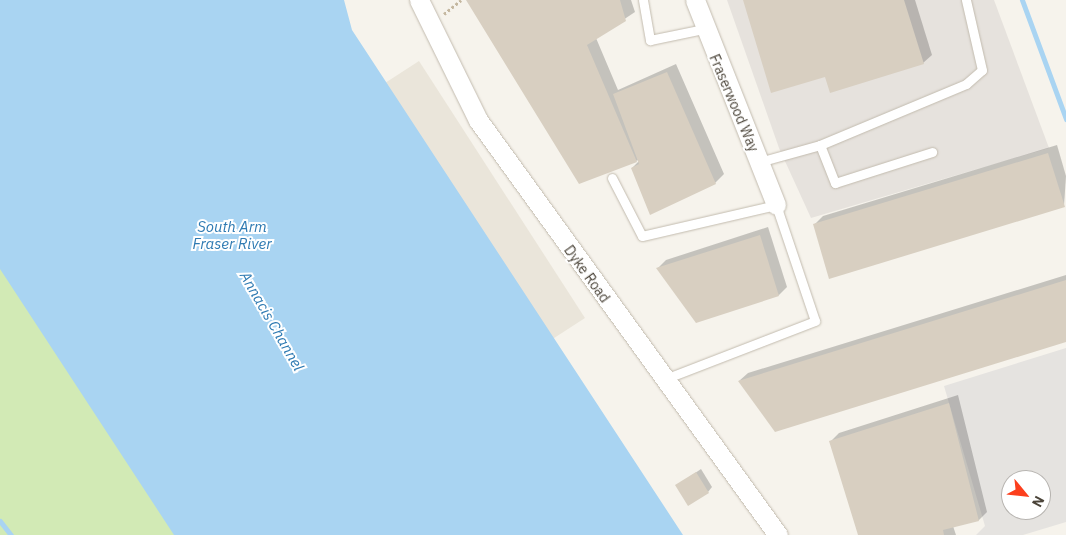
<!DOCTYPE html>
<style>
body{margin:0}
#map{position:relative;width:1066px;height:535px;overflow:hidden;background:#f6f3ec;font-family:"IBM Plex Sans",sans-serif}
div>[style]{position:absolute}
.residential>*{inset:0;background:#eae5da}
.industrial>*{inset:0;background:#e6e2dd}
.green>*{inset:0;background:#d2eab5}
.parking>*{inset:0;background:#e5e3e0}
.water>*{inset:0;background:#a9d4f2}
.shadow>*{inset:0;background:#0003}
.stream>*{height:5px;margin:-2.5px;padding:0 2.5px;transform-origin:2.5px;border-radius:2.5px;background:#a9d4f2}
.building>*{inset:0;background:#d8cfc1}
.path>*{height:3px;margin-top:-1.5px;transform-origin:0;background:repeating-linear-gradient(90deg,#c4b79f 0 2.5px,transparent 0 5px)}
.roads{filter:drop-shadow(0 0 1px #c2bbae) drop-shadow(0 0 1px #c2bbae)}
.lane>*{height:9px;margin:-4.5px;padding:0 4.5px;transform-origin:4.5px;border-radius:4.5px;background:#fff}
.street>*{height:19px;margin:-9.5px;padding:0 9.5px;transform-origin:9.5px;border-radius:9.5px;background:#fff}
span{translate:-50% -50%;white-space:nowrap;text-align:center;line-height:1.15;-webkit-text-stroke:4px #fff;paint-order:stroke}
.street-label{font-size:14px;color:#4b4439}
.water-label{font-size:15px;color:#2e7ab2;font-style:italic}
.north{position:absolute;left:1001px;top:470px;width:50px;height:50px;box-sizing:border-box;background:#fff;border:1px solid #b7b4b0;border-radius:50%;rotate:118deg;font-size:14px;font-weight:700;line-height:20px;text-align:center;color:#4b4439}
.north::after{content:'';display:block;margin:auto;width:18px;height:22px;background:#fc3f1d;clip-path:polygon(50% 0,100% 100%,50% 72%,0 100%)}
</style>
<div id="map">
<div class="residential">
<i style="clip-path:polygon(419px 61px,585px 318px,514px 364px,348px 107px)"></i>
</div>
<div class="industrial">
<i style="clip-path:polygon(727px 0,994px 0,1049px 148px,811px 218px,779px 148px)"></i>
</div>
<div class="green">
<i style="clip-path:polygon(0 225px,219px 535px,0 535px)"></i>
</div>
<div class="parking">
<i style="clip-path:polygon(evenodd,1066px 348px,1066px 522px,1023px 535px,976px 535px,985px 526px,944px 386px,1066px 348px,1011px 480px,1041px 480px,1041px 510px,1011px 510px,1011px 480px)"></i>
</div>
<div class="water">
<i style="clip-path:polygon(0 0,344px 0,352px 30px,683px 535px,174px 535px,0 269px)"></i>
</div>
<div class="shadow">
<i style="clip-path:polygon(468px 0,631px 0,635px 12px,596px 38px,618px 90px,676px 64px,724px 174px,715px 183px,632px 168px,641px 159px,579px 182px)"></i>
<i style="clip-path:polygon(744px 0,915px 0,932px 55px,923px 63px,826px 75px)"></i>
<i style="clip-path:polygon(1057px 145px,1066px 176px,1064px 206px,814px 225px,823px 216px)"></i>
<i style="clip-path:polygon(768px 227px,787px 287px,779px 295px,658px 268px,666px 260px)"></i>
<i style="clip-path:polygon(1066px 275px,1066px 341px,739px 381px,748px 373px)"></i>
<i style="clip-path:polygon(958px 395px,987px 512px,979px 520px,953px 526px,956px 535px,860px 535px,830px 442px,839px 433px)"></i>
<i style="clip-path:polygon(701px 469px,712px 487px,708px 492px,676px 486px)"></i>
</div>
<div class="stream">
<i style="left:1022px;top:0;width:127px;rotate:69.7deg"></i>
<i style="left:0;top:521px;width:18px;rotate:52deg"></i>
</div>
<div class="building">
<i style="clip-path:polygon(466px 0,620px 0,626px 21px,587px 45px,637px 162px,579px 184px)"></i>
<i style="clip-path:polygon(743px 0,904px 0,924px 64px,830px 93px,825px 77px,771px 93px)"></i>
<i style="clip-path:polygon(667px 72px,716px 184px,650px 215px,631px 168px,639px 164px,613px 94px)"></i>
<i style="clip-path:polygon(1048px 153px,1065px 207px,829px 279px,813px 224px)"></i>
<i style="clip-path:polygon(760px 235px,779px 296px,696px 323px,656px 268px)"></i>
<i style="clip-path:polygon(1066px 280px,1066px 342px,775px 432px,738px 381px)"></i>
<i style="clip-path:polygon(949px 403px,979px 521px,943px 530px,944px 535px,858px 535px,829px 441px)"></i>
<i style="clip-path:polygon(696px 472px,709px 493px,688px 506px,675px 485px)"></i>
</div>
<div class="path">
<i style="left:444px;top:14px;width:22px;rotate:-39deg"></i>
</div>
<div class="roads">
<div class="lane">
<i style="left:643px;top:0;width:41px;rotate:80.1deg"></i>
<i style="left:650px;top:40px;width:54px;rotate:-11.7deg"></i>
<i style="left:820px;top:145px;width:158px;rotate:-22.7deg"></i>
<i style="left:966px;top:84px;width:21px;rotate:-41deg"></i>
<i style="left:982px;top:70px;width:72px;rotate:-102.9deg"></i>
<i style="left:759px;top:162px;width:63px;rotate:-15.6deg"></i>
<i style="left:820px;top:145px;width:41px;rotate:68.5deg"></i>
<i style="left:835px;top:183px;width:102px;rotate:-17.7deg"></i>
<i style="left:612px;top:178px;width:65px;rotate:62.7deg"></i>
<i style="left:642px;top:236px;width:138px;rotate:-13deg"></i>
<i style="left:776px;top:205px;width:122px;rotate:71.4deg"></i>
<i style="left:815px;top:321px;width:161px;rotate:158.9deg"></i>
</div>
<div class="street">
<i style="left:419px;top:0;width:134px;rotate:63.8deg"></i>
<i style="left:478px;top:120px;width:512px;rotate:54.14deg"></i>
<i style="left:695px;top:0;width:220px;rotate:68.4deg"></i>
</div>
</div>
<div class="street-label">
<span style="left:734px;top:103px;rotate:67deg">Fraserwood Way</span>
<span style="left:587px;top:274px;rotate:54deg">Dyke Road</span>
</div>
<div class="water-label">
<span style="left:232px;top:235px">South Arm<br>Fraser River</span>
<span style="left:272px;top:321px;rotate:60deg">Annacis Channel</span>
</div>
<div class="north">N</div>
</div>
